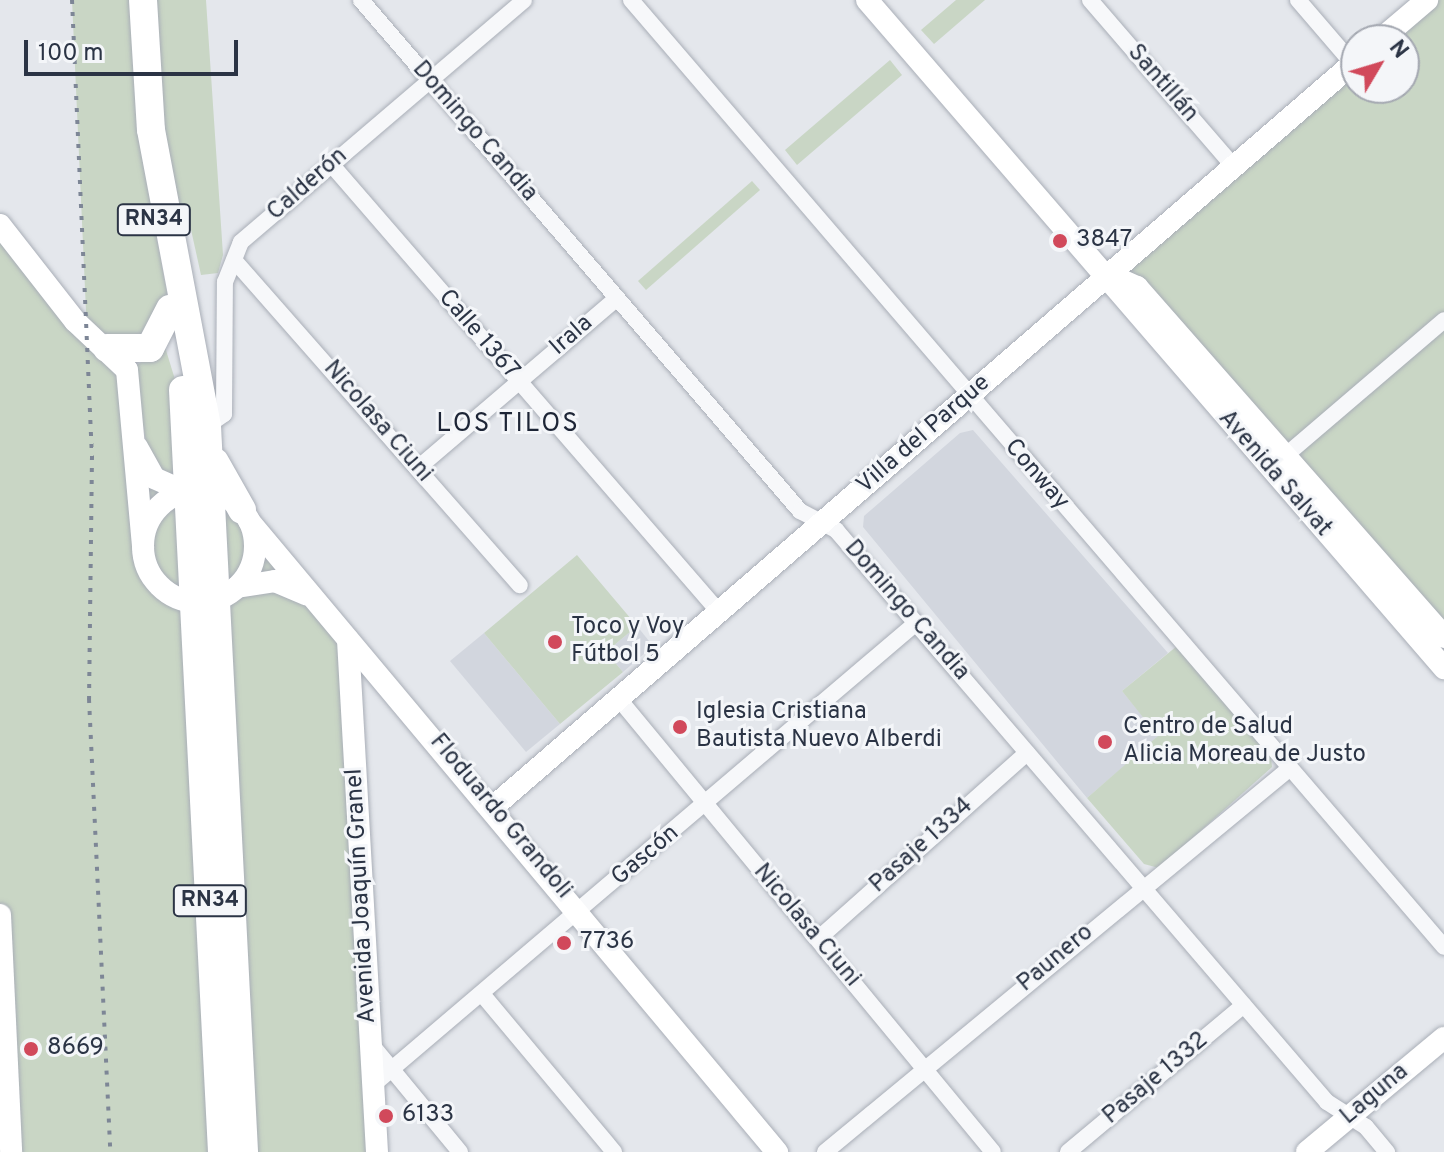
<!DOCTYPE html>
<meta charset="utf-8">
<style>
body{margin:0}
#map{position:relative;width:1444px;height:1152px;overflow:hidden;background:#e4e7ec;font-family:Overpass,sans-serif}
div>[style]{position:absolute}
.built>*{inset:0;background:#d2d6de}
.green>*{inset:0;background:#c9d6c5}
.roads{filter:drop-shadow(0 0 2px #a9aeb7) drop-shadow(0 0 2px #a9aeb7)}
.street>*{height:16px;margin:-8px;padding:0 8px;transform-origin:8px;border-radius:8px;background:#f7f8fa}
.secondary>*{height:22px;margin:-11px;padding:0 11px;transform-origin:11px;border-radius:11px;background:#fff}
.secondary>.ring{margin:-11px;padding:0;box-sizing:content-box;background:none;border:22px solid #fff;border-radius:50%}
.highway>*{height:28px;margin:-14px;padding:0 14px;transform-origin:14px;border-radius:14px;background:#fff}
.rail>*{height:4px;margin-top:-2px;transform-origin:0;background:repeating-linear-gradient(90deg,#7d8696 0 4px,transparent 0 12px)}
.dots>*{width:22px;height:22px;translate:-50% -50%;box-sizing:border-box;border:4px solid #f4f6f9;border-radius:50%}
span{translate:-50% -50%;white-space:nowrap;text-align:center;line-height:1.15;-webkit-text-stroke:6px #f4f6f9;paint-order:stroke}
.shield-label span{padding:2px 6px;background:#f4f6f9;border:2px solid;border-radius:6px;-webkit-text-stroke-width:0}
.shield-label{font-size:22px;color:#2b3445;font-weight:700}
.street-label{font-size:24px;color:#2b3445}
.poi-label{font-size:24px;color:#2b3445}
.left{translate:0 -50%;text-align:left}
.neighbourhood-label{font-size:26px;color:#1d2536;letter-spacing:2px}
.north{position:absolute;left:1340px;top:24px;width:80px;height:80px;box-sizing:border-box;background:#f4f6f9;border:2px solid #a4a8b1;border-radius:50%;rotate:52deg;font-size:22px;font-weight:700;line-height:32px;text-align:center;color:#2b3445}
.north::after{content:'';display:block;margin:auto;width:28px;height:36px;background:#d1495b;clip-path:polygon(50% 0,100% 100%,50% 72%,0 100%)}
.scale{position:absolute;left:24px;top:40px;width:214px;height:36px;box-sizing:border-box;border:4px solid #2b3445;border-top:0;padding-left:10px;font-size:24px;line-height:28px;white-space:nowrap;color:#2b3445;-webkit-text-stroke:6px #f4f6f9;paint-order:stroke}
</style>
<div id="map">
<div class="built">
<i style="clip-path:polygon(973px 430px,1168px 653px,1122px 691px,1159px 736px,1087px 798px,863px 527px,864px 516px,960px 433px)"></i>
<i style="clip-path:polygon(637px 626px,653px 646px,623px 672px,606px 652px)"></i>
<i style="clip-path:polygon(484px 633px,560px 724px,526px 752px,450px 661px)"></i>
</div>
<div class="green">
<i style="clip-path:polygon(72px 0,206px 0,223px 255px,218px 273px,201px 275px,188px 216px,178px 209px,154px 222px,170px 309px,121px 353px,144px 464px,211px 491px,348px 640px,377px 1152px,11px 1152px,0 915px,0 225px,87px 333px)"></i>
<i style="clip-path:polygon(956px 0,985px 0,934px 44px,921px 30px)"></i>
<i style="clip-path:polygon(1427px 0,1444px 0,1444px 637px,1110px 275px,1356px 61px,1356px 88px,1404px 88px,1404px 40px,1380px 40px)"></i>
<i style="clip-path:polygon(890px 60px,902px 75px,797px 165px,785px 150px)"></i>
<i style="clip-path:polygon(752px 181px,760px 190px,646px 290px,638px 281px)"></i>
<i style="clip-path:polygon(165px 347px,177px 386px,178px 478px,151px 467px,132px 368px)"></i>
<i style="clip-path:polygon(577px 555px,637px 626px,606px 652px,623px 672px,560px 724px,484px 633px)"></i>
<i style="clip-path:polygon(1177px 646px,1271px 757px,1272px 767px,1159px 868px,1144px 864px,1087px 798px,1158px 736px,1122px 691px)"></i>
</div>
<div class="roads">
<div class="street">
<i style="left:361px;top:0;width:674px;rotate:49.33deg"></i>
<i style="left:800px;top:511px;width:41px;rotate:27.8deg"></i>
<i style="left:836px;top:530px;width:754px;rotate:49.36deg"></i>
<i style="left:1327px;top:1102px;width:46px;rotate:32.7deg"></i>
<i style="left:1366px;top:1127px;width:33px;rotate:50deg"></i>
<i style="left:631px;top:0;width:1248px;rotate:49.35deg"></i>
<i style="left:1090px;top:0;width:221px;rotate:49.2deg"></i>
<i style="left:1298px;top:0;width:84px;rotate:49.3deg"></i>
<i style="left:331px;top:164px;width:594px;rotate:49.1deg"></i>
<i style="left:234px;top:260px;width:433px;rotate:48.7deg"></i>
<i style="left:207px;top:426px;width:21px;rotate:-35deg"></i>
<i style="left:224px;top:414px;width:132px;rotate:-89.6deg"></i>
<i style="left:225px;top:282px;width:43px;rotate:-68.2deg"></i>
<i style="left:241px;top:242px;width:372px;rotate:-40.5deg"></i>
<i style="left:1285px;top:456px;width:209px;rotate:-40.5deg"></i>
<i style="left:418px;top:468px;width:262px;rotate:-40.5deg"></i>
<i style="left:619px;top:699px;width:587px;rotate:50.46deg"></i>
<i style="left:818px;top:939px;width:280px;rotate:-41.7deg"></i>
<i style="left:482px;top:994px;width:206px;rotate:50.1deg"></i>
<i style="left:371px;top:1044px;width:140px;rotate:50.5deg"></i>
<i style="left:373px;top:1085px;width:713px;rotate:-40.39deg"></i>
<i style="left:825px;top:1152px;width:602px;rotate:-39.54deg"></i>
<i style="left:1068px;top:1152px;width:229px;rotate:-39.9deg"></i>
</div>
<div class="secondary">
<i style="left:867px;top:0;width:883px;rotate:49.18deg"></i>
<i style="left:1380px;top:40px;width:62px;rotate:-40.4deg"></i>
<i style="left:0;top:225px;width:122px;rotate:52deg"></i>
<i style="left:75px;top:321px;width:71px;rotate:43.3deg"></i>
<i style="left:127px;top:370px;width:178px;rotate:84.8deg"></i>
<i style="left:1110px;top:275px;width:30px;rotate:24deg"></i>
<i style="left:1137px;top:287px;width:466px;rotate:48.7deg"></i>
<i style="left:137px;top:447px;width:35px;rotate:61deg"></i>
<i style="left:154px;top:478px;width:32px;rotate:24deg"></i>
<i class="ring" style="left:143px;top:490px;width:90px;height:90px"></i>
<i style="left:249px;top:521px;width:823px;rotate:50.08deg"></i>
<i style="left:237px;top:587px;width:38px;rotate:-9deg"></i>
<i style="left:275px;top:581px;width:34px;rotate:23deg"></i>
<i style="left:348px;top:640px;width:513px;rotate:86.76deg"></i>
<i style="left:492px;top:808px;width:1142px;rotate:-40.85deg"></i>
<i style="left:0;top:915px;width:237px;rotate:87.3deg"></i>
<i style="left:1307px;top:1152px;width:178px;rotate:-39.8deg"></i>
</div>
<div class="highway">
<i style="left:143px;top:0;width:130px;rotate:86.5deg"></i>
<i style="left:151px;top:130px;width:301px;rotate:79.3deg"></i>
<i style="left:207px;top:426px;width:727px;rotate:87.08deg"></i>
<i style="left:107px;top:348px;width:43px"></i>
<i style="left:150px;top:348px;width:44px;rotate:-62.9deg"></i>
<i style="left:183px;top:390px;width:763px;rotate:87.07deg"></i>
<i style="left:215px;top:462px;width:55px;rotate:60.6deg"></i>
</div>
</div>
<div class="rail">
<i style="left:72px;top:0;width:456px;rotate:87.5deg"></i>
<i style="left:92px;top:456px;width:243px;rotate:90.7deg"></i>
<i style="left:89px;top:699px;width:453px;rotate:87.3deg"></i>
</div>
<div class="dots">
<i style="left:1060px;top:241px;background:#d1495b"></i>
<i style="left:555px;top:642px;background:#d1495b"></i>
<i style="left:680px;top:727px;background:#d1495b"></i>
<i style="left:1105px;top:742px;background:#d1495b"></i>
<i style="left:564px;top:943px;background:#d1495b"></i>
<i style="left:31px;top:1049px;background:#d1495b"></i>
<i style="left:386px;top:1116px;background:#d1495b"></i>
</div>
<div class="shield-label">
<span style="left:154px;top:220px">RN34</span>
<span style="left:210px;top:901px">RN34</span>
</div>
<div class="street-label">
<span style="left:1162px;top:84px;rotate:49deg">Santillán</span>
<span style="left:474px;top:132px;rotate:49deg">Domingo Candia</span>
<span style="left:308px;top:185px;rotate:-41deg">Calderón</span>
<span style="left:478px;top:335px;rotate:49deg">Calle 1367</span>
<span style="left:572px;top:336px;rotate:-41deg">Irala</span>
<span style="left:377px;top:422px;rotate:49deg">Nicolasa Ciuni</span>
<span style="left:924px;top:435px;rotate:-41deg">Villa del Parque</span>
<span style="left:1274px;top:474px;rotate:49deg">Avenida Salvat</span>
<span style="left:1036px;top:475px;rotate:49deg">Conway</span>
<span style="left:906px;top:611px;rotate:49deg">Domingo Candia</span>
<span style="left:500px;top:817px;rotate:50deg">Floduardo Grandoli</span>
<span style="left:922px;top:846px;rotate:-42deg">Pasaje 1334</span>
<span style="left:646px;top:856px;rotate:-40deg">Gascón</span>
<span style="left:362px;top:896px;rotate:-93deg">Avenida Joaquín Granel</span>
<span style="left:806px;top:926px;rotate:50deg">Nicolasa Ciuni</span>
<span style="left:1056px;top:959px;rotate:-40deg">Paunero</span>
<span style="left:1156px;top:1079px;rotate:-40deg">Pasaje 1332</span>
<span style="left:1375px;top:1095px;rotate:-40deg">Laguna</span>
</div>
<div class="poi-label">
<span class="left" style="left:1076px;top:241px">3847</span>
<span class="left" style="left:571px;top:642px">Toco y Voy<br>Fútbol 5</span>
<span class="left" style="left:696px;top:727px">Iglesia Cristiana<br>Bautista Nuevo Alberdi</span>
<span class="left" style="left:1123px;top:742px">Centro de Salud<br>Alicia Moreau de Justo</span>
<span class="left" style="left:580px;top:943px">7736</span>
<span class="left" style="left:47px;top:1049px">8669</span>
<span class="left" style="left:402px;top:1116px">6133</span>
</div>
<div class="neighbourhood-label">
<span style="left:508px;top:425px">LOS TILOS</span>
</div>
<div class="north">N</div>
<div class="scale">100 m</div>
</div>
